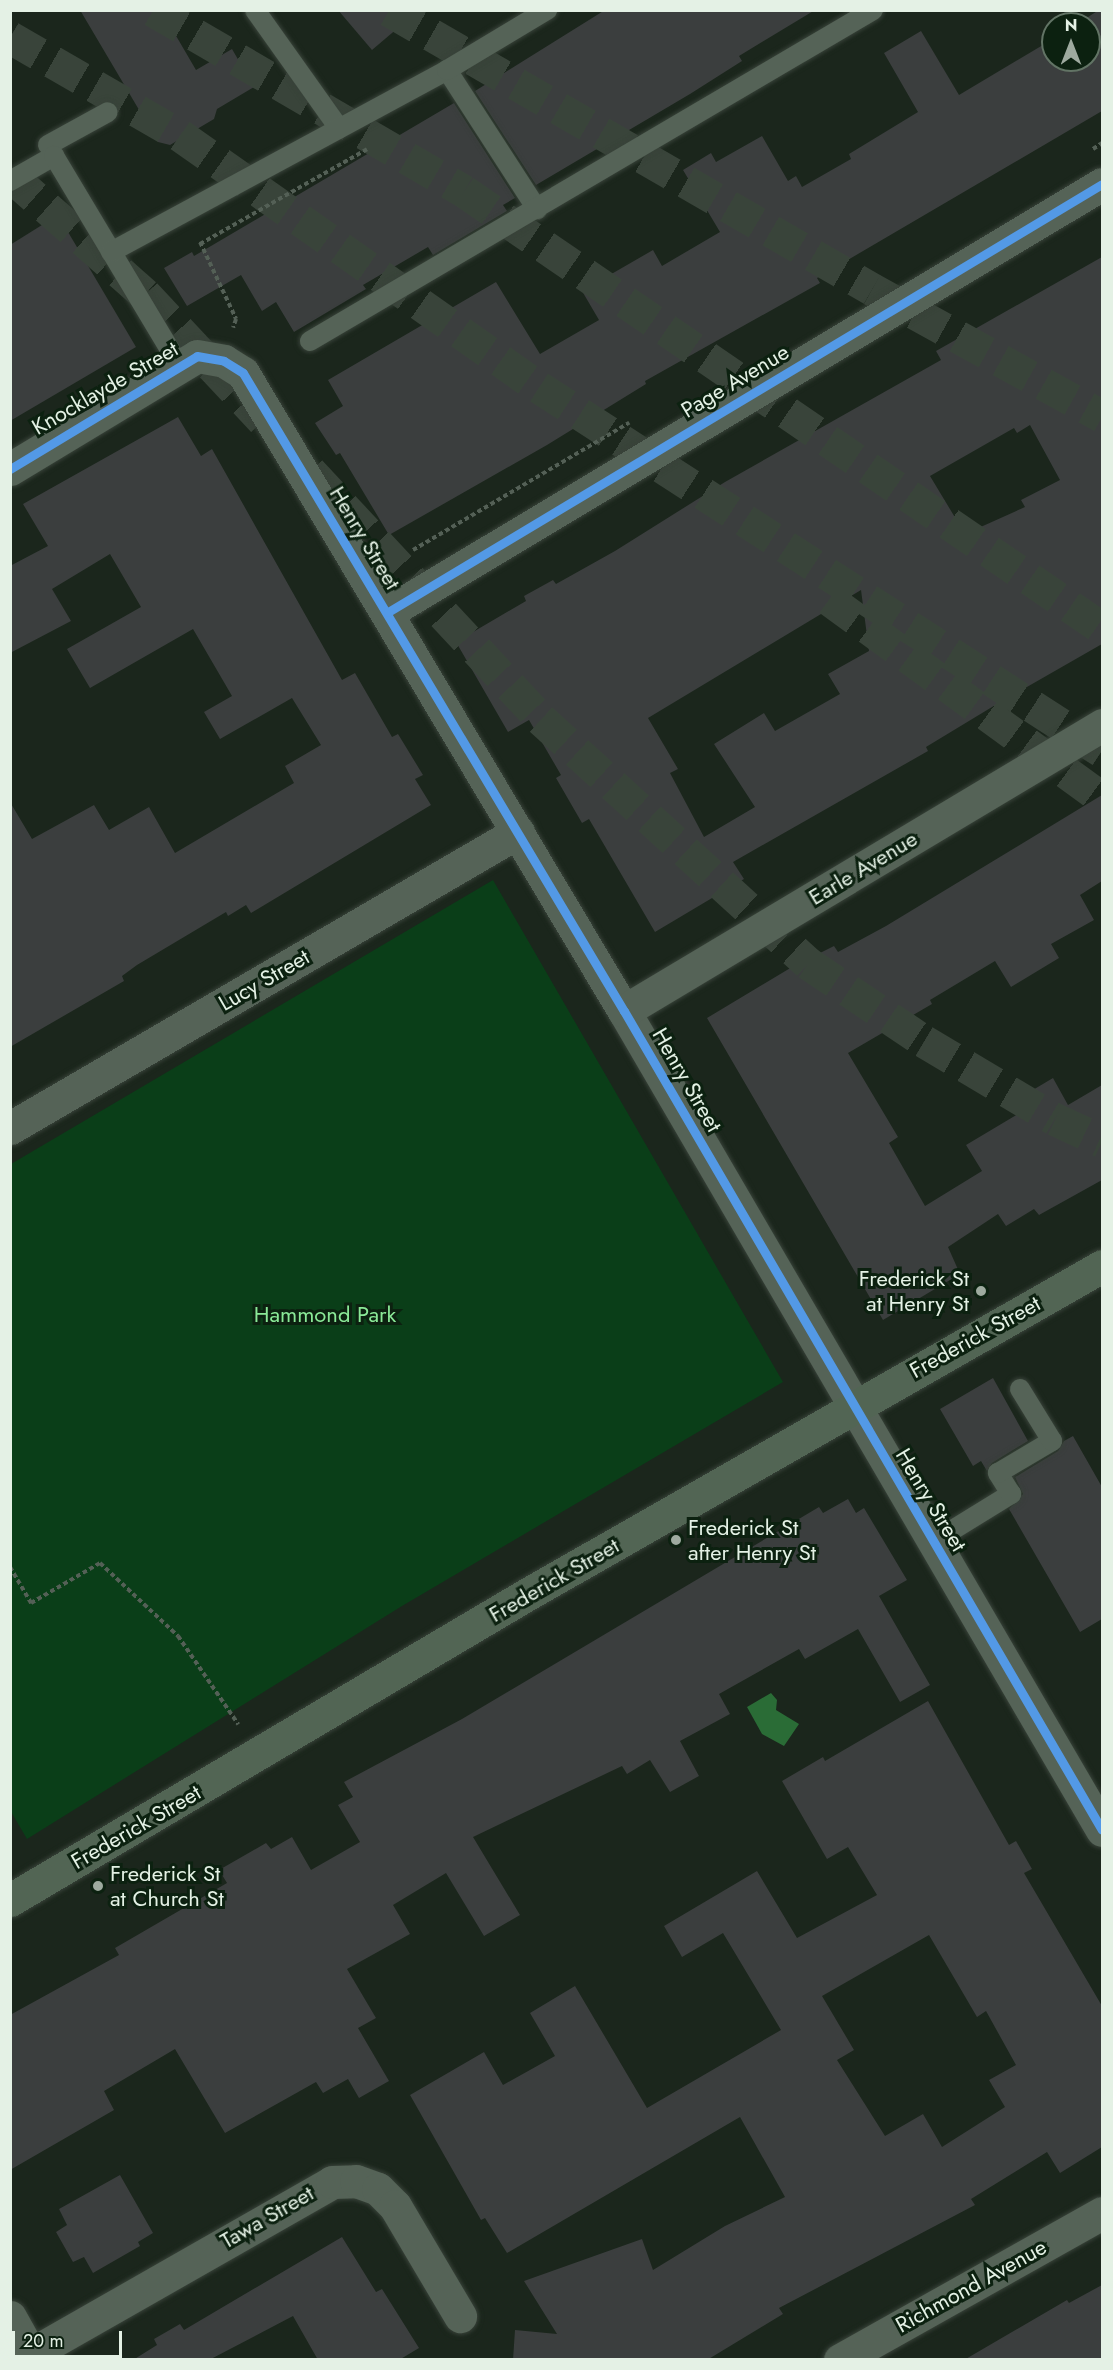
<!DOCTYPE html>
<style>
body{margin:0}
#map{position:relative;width:1113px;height:2370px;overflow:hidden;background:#1b261c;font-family:Jost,sans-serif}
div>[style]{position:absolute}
.green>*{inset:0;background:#0a3e18}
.water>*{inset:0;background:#2a6c36}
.building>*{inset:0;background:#3b3e3e}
.highway-tunnel>*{height:33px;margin-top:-16.5px;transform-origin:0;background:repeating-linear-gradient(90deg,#39443a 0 33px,transparent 0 49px)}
.path>*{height:4px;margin-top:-2px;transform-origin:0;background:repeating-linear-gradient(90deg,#546056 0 4.5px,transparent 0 7.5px)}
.roads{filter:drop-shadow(0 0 2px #384239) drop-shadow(0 0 2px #384239)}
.lane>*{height:20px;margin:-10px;padding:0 10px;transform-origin:10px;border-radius:10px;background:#556357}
.street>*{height:33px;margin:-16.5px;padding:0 16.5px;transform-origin:16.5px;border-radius:16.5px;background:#556357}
.primary>*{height:33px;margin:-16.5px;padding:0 16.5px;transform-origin:16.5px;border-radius:16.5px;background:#526554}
.cycleway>*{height:9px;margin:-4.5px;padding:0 4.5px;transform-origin:4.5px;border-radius:4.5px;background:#5399e6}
.dots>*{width:16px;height:16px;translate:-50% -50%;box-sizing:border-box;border:3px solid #0c2110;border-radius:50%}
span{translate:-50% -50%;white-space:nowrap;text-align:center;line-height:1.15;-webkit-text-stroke:6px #0c2110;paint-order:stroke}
.street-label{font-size:22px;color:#e4f1e5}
.poi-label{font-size:22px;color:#e4f1e5}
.right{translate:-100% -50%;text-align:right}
.left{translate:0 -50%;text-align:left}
.park-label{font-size:22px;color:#8ae997}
.frame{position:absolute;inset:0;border:12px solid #e4f1e5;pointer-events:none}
.north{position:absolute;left:1041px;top:12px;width:60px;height:60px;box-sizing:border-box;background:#0c2110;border:2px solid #627465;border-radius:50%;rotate:0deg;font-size:16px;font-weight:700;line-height:24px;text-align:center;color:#e4f1e5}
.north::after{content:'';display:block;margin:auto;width:21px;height:27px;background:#9eaa9f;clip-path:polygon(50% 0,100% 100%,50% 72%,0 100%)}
.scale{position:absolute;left:12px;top:2331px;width:110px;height:27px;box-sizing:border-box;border:3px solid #e4f1e5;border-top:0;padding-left:8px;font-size:18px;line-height:21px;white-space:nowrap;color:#e4f1e5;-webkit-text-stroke:4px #0c2110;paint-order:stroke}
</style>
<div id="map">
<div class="green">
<i style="clip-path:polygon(493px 880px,783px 1382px,402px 1606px,27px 1839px,10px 1810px,11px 1164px)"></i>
</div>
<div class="water">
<i style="clip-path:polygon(771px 1693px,777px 1700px,776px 1710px,799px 1724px,784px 1746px,762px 1734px,747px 1707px)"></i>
</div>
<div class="building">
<i style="clip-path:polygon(80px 10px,161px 10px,196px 70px,232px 49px,254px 87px,217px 109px,214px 119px,170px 145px,158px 142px)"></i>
<i style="clip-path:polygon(338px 10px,419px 10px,372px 50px)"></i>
<i style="clip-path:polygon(605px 10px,815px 10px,739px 56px,742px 61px,690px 94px,536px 185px,475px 91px)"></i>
<i style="clip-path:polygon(1099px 10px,1102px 10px,1102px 111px,817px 278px,820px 283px,645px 381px,646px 384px,547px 445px,389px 535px,340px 453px,336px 455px,315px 423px,343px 406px,328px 380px,496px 282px,540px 354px,599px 320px,582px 291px,653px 250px,662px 266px,720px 232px,683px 170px,711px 153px,716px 162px,762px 136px,788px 181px,796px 176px,802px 187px,851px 159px,849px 154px,918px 112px,884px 53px,921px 31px,959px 95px,1053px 39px,1053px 60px,1089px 60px,1089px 24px,1077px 24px)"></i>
<i style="clip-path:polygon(454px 103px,515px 198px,503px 205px,507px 211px,433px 255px,428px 247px,363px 285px,366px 289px,294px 332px,276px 302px,262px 311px,241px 275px,187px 306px,164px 268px,192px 252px,194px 256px)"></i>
<i style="clip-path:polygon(58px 215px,136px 347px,10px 421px,10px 245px)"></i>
<i style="clip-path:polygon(evenodd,1102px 257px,1102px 644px,997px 704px,926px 747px,928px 751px,733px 862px,744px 879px,655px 932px,589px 819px,582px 823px,556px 778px,561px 775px,529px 720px,508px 732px,456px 642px,526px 601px,524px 596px,553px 580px,556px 584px,615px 551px,725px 482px,941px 360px,936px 351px,1102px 257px,1030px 425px,1060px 480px,1021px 500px,1025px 507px,965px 534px,930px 476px,1014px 428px,1017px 433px,1030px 425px,1102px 257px,861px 590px,869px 651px,828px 674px,840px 694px,775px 731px,764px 713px,714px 744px,755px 807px,704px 837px,670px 773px,678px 769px,648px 718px,861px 590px)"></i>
<i style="clip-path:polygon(178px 417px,201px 456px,212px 449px,342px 680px,355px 673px,392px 737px,398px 734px,423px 775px,415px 779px,431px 805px,251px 913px,246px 905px,228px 916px,226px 912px,137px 965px,122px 976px,124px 981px,10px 1047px,10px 802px,32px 839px,94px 805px,109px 830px,149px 807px,175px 853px,294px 783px,285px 766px,321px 745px,292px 698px,220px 739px,204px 712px,232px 696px,193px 629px,90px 688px,67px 649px,141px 607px,110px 554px,52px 589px,71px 621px,10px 653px,10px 566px,48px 546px,23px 504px)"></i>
<i style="clip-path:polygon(1102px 795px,1102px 881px,1080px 895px,1094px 920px,1051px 944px,1059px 958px,1011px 987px,995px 961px,930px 1000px,932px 1004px,848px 1053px,898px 1137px,889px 1143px,925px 1206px,982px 1171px,966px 1145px,1018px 1114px,1011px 1103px,1053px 1078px,1068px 1105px,1102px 1085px,1102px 1180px,1039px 1215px,1034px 1209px,1006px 1226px,998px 1214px,948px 1247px,960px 1274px,883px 1320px,707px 1018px,792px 967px,834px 946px,838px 952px,886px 926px)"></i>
<i style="clip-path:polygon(993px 1378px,1028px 1441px,992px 1463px,987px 1471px,981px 1461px,973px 1466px,940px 1409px)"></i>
<i style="clip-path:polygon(1073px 1436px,1102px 1487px,1102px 1619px,1080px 1632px,1009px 1509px,1023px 1494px,1015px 1477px,1058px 1451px,1064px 1441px)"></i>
<i style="clip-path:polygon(848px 1499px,856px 1513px,864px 1508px,907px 1580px,879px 1596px,930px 1685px,900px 1702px,858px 1629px,805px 1659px,799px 1649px,719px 1694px,730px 1714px,680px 1741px,699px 1776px,670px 1792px,650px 1760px,627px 1774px,622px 1766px,473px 1837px,520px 1915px,484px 1936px,446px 1873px,393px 1905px,410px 1934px,347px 1969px,376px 2018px,358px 2028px,389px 2081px,359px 2098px,348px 2079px,323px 2093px,316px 2082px,225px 2133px,175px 2049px,104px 2091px,114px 2110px,10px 2170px,10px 2015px,119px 1955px,115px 1948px,227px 1883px,219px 1870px,266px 1843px,271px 1849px,292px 1837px,311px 1870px,360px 1842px,338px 1805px,353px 1797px,344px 1782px,462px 1719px,819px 1507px,823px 1513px)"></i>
<i style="clip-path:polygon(evenodd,928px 1701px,1009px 1845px,1016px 1841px,1032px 1869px,1024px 1873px,1102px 2006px,1102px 2147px,1060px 2173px,1047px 2152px,971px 2199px,975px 2205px,779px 2308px,783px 2314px,707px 2360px,513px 2360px,515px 2330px,557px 2334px,524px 2281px,642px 2239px,653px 2270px,725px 2226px,785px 2197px,740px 2117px,507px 2253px,485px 2218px,481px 2220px,410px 2095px,484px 2052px,503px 2085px,555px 2056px,530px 2013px,575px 1986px,647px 2108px,781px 2030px,723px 1933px,682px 1957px,664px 1926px,757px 1871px,797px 1938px,877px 1895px,848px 1847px,827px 1859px,782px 1781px,823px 1757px,825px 1761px,928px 1701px,929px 1935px,977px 2017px,986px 2011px,1016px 2065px,989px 2080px,1005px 2107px,942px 2147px,923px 2114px,885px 2136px,837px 2060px,854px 2050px,822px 1996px,929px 1935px)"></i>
<i style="clip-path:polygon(120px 2175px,153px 2233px,138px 2242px,140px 2246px,93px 2273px,84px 2257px,73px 2262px,56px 2232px,67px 2225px,59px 2209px)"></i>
<i style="clip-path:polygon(342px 2237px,376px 2292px,382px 2289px,419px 2348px,399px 2360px,318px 2360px,293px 2316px,209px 2360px,133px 2360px,157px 2345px,154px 2339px,180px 2324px,184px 2330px)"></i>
<i style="clip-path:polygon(1102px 2285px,1102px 2360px,964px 2360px,1067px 2300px,1069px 2303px)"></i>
</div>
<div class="highway-tunnel">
<i style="left:153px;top:10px;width:360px;rotate:30.2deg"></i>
<i style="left:464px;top:191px;width:773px;rotate:34.41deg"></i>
<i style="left:389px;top:10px;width:558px;rotate:30.01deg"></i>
<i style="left:872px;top:289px;width:263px;rotate:28.9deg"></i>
<i style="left:10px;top:37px;width:196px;rotate:30deg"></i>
<i style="left:180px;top:135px;width:439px;rotate:35.1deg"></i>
<i style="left:539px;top:387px;width:670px;rotate:32.88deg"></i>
<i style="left:10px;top:175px;width:180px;rotate:41.4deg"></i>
<i style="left:145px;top:294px;width:173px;rotate:46.9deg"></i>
<i style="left:310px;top:471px;width:339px;rotate:47deg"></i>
<i style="left:541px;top:719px;width:362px;rotate:42.4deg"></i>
<i style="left:808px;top:963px;width:140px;rotate:33.9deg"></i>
<i style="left:924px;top:1041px;width:152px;rotate:30.8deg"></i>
<i style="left:1055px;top:1119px;width:52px;rotate:25.1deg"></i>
<i style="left:829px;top:599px;width:338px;rotate:36.1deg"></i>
</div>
<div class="path">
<i style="left:1093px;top:149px;width:11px;rotate:-34deg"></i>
<i style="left:200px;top:242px;width:85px;rotate:64.9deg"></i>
<i style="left:236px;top:319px;width:9px;rotate:108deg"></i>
<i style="left:200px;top:244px;width:192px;rotate:-29.6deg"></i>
<i style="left:413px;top:550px;width:251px;rotate:-30.5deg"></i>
<i style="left:10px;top:1567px;width:42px;rotate:59.7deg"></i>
<i style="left:31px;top:1603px;width:80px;rotate:-30.1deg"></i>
<i style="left:100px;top:1563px;width:107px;rotate:43.1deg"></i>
<i style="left:178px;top:1636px;width:107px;rotate:55.7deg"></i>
</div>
<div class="roads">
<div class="lane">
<i style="left:255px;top:10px;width:145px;rotate:54.6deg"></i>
<i style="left:447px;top:70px;width:166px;rotate:57.1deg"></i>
<i style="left:48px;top:145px;width:68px;rotate:-28.8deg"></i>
<i style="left:10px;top:181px;width:51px;rotate:-29.6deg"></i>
<i style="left:54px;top:156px;width:244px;rotate:59.1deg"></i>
<i style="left:111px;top:252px;width:382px;rotate:-28.4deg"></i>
<i style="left:447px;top:70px;width:117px;rotate:-31deg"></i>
<i style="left:310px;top:341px;width:653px;rotate:-30.45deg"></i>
<i style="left:933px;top:1542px;width:92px;rotate:-31.6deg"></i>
<i style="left:1011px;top:1494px;width:25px;rotate:-122deg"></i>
<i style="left:998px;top:1473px;width:63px;rotate:-30.7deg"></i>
<i style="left:1052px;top:1441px;width:61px;rotate:-121.6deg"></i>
</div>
<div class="street">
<i style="left:10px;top:469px;width:218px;rotate:-31.1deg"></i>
<i style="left:197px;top:356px;width:27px;rotate:10deg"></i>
<i style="left:224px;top:361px;width:22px;rotate:32deg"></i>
<i style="left:243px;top:373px;width:743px;rotate:59.16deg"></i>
<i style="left:624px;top:1011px;width:948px;rotate:59.73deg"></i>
<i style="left:388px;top:612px;width:832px;rotate:-30.94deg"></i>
<i style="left:624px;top:1011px;width:557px;rotate:-30.89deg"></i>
<i style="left:10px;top:1128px;width:588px;rotate:-30.23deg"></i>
<i style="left:10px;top:2317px;width:49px;rotate:60.8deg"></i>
<i style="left:31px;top:2354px;width:347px;rotate:-29.7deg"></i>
<i style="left:332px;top:2182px;width:24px;rotate:-2deg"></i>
<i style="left:356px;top:2181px;width:23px;rotate:20deg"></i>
<i style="left:378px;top:2189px;width:24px;rotate:45deg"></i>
<i style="left:395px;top:2206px;width:128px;rotate:59.4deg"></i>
<i style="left:840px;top:2360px;width:300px;rotate:-29.3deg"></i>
</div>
<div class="primary">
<i style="left:10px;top:1900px;width:599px;rotate:-30.59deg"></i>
<i style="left:526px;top:1595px;width:663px;rotate:-29.73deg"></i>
</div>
</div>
<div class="cycleway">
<i style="left:10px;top:469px;width:218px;rotate:-31.1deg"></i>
<i style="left:197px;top:356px;width:27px;rotate:10deg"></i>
<i style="left:224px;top:361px;width:22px;rotate:32deg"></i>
<i style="left:243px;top:373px;width:743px;rotate:59.16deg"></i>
<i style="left:624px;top:1011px;width:948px;rotate:59.73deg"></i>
<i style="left:388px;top:612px;width:832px;rotate:-30.94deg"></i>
</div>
<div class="dots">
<i style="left:981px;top:1291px;background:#9eaa9f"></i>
<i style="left:676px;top:1540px;background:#9eaa9f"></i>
<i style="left:98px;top:1886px;background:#9eaa9f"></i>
</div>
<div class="street-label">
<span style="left:735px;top:381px;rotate:-31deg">Page Avenue</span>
<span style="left:105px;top:388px;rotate:-30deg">Knocklayde Street</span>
<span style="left:365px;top:538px;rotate:59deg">Henry Street</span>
<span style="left:863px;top:868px;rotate:-31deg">Earle Avenue</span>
<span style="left:264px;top:980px;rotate:-30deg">Lucy Street</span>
<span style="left:687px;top:1080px;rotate:60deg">Henry Street</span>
<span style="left:975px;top:1337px;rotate:-29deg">Frederick Street</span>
<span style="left:931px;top:1500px;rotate:59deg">Henry Street</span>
<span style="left:554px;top:1580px;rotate:-30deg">Frederick Street</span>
<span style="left:136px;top:1827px;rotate:-30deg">Frederick Street</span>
<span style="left:267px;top:2217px;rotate:-30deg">Tawa Street</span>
<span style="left:971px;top:2286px;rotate:-29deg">Richmond Avenue</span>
</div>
<div class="poi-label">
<span class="right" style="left:969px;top:1291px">Frederick St<br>at Henry St</span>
<span class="left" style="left:688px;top:1540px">Frederick St<br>after Henry St</span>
<span class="left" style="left:110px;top:1886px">Frederick St<br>at Church St</span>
</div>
<div class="park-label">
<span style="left:325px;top:1315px">Hammond Park</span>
</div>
<div class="frame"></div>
<div class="north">N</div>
<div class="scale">20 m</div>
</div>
